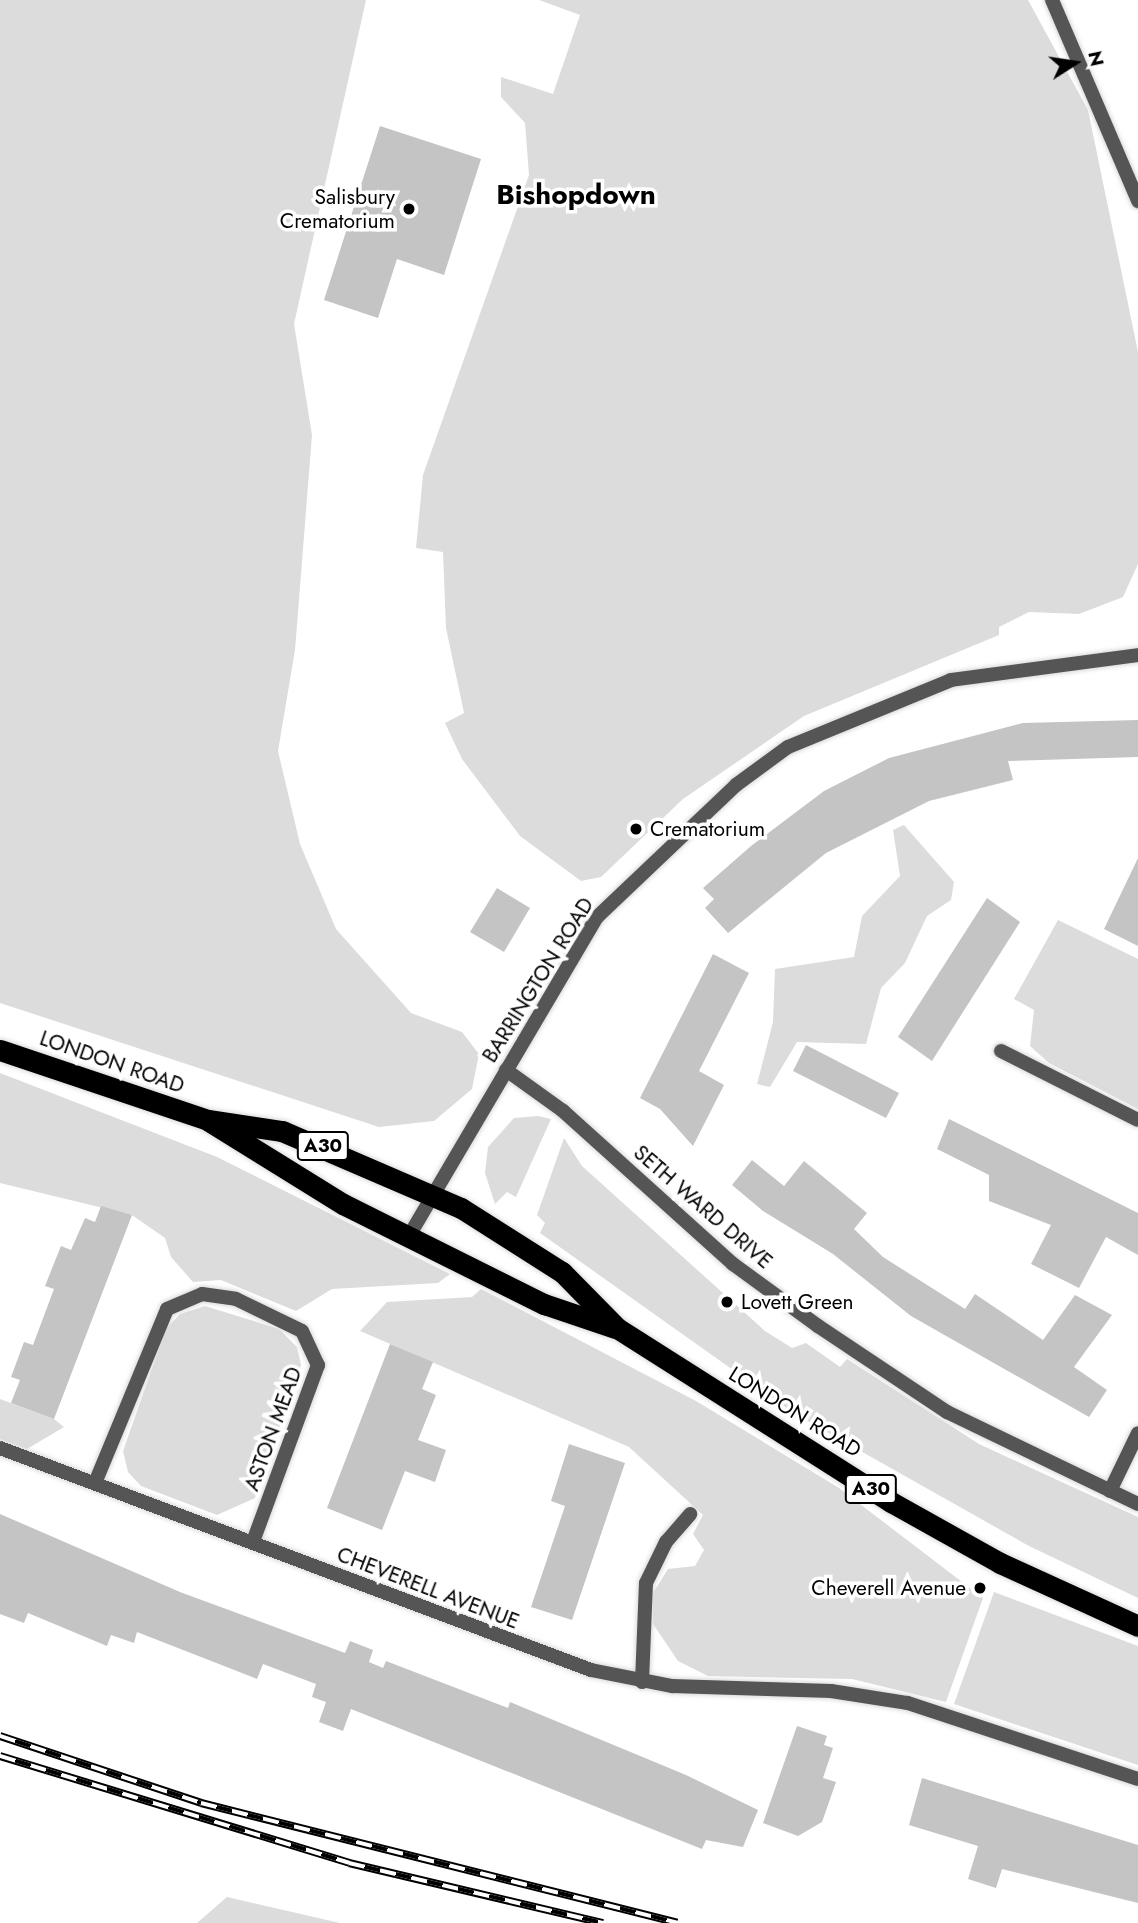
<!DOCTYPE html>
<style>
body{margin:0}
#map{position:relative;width:1138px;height:1923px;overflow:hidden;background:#fff;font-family:Jost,sans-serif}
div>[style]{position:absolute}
.green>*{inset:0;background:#dcdcdc}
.building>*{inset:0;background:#c4c4c4}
.roads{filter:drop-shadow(0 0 2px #dbdbdb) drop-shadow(0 0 2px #dbdbdb)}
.street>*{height:14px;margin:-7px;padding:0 7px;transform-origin:7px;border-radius:7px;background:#555}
.highway>*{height:21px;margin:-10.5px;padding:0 10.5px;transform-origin:10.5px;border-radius:10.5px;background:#000}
.rail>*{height:8px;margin-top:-4px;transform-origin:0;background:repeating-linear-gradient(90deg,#fff 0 16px,#000 0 32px);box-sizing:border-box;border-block:2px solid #000}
.dots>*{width:19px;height:19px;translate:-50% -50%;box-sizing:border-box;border:4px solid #fff;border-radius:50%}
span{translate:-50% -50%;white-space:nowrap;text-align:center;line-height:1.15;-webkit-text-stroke:7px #fff;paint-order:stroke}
.shield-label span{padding:2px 5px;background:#fff;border:2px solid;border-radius:5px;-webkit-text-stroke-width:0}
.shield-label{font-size:19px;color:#000;font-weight:700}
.poi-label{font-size:21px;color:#000}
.right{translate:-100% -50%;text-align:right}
.left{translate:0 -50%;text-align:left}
.street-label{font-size:21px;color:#000}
.district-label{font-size:28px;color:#000;font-weight:700}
.north{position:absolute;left:1040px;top:28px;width:70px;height:70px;-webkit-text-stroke:5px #fff;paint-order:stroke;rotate:78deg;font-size:19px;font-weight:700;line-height:28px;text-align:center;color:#000}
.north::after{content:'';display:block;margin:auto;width:24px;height:32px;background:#000;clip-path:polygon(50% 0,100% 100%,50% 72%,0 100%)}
</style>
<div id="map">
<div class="green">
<i style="clip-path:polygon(0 0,366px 0,294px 324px,312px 435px,295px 650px,278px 751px,300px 844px,336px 929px,411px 1013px,462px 1032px,479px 1054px,472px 1089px,434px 1121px,379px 1127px,0 1003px)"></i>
<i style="clip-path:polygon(539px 0,1028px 0,1088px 110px,1138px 352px,1138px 564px,1123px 597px,1079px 614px,1029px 612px,999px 627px,999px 635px,804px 716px,683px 799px,601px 877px,581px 881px,520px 836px,462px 759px,445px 723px,464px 713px,446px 628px,443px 552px,416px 548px,423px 475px,529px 175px,525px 123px,501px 97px,501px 77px,553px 94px,580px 15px)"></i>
<i style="clip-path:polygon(904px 825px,954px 882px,951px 900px,927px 916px,905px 963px,881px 988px,866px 1044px,797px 1042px,770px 1087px,757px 1084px,773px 1022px,775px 969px,854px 957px,862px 916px,900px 876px,893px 830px)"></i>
<i style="clip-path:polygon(1058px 920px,1138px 959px,1138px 1109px,1049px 1063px,1030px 1046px,1034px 1010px,1014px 999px)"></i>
<i style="clip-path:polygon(0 1073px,217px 1157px,450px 1274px,438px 1283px,332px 1289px,296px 1311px,221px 1280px,193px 1282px,171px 1257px,165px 1238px,132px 1215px,0 1183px)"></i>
<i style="clip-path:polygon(538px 1116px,551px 1119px,516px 1197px,507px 1192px,495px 1204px,485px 1173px,488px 1147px,514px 1118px)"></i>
<i style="clip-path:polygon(564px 1138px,582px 1166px,765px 1331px,792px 1348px,806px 1343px,840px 1367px,847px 1359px,979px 1444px,1138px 1517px,1138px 1598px,1029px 1546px,795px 1414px,540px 1233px,545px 1223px,537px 1215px)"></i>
<i style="clip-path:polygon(481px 1289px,696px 1401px,839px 1488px,983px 1598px,946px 1702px,852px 1679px,708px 1676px,678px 1661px,653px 1624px,653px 1593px,668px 1569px,695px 1566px,704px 1550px,693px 1534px,703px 1515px,629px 1447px,360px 1331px,387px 1302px,472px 1297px)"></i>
<i style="clip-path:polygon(205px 1306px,279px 1329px,297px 1347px,301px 1365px,255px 1498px,217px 1515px,141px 1486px,128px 1472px,123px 1451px,166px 1329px,180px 1314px)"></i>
<i style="clip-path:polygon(0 1399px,54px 1419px,64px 1427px,27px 1449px,0 1439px)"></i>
<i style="clip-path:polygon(994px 1592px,1138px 1646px,1138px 1765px,954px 1704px)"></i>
<i style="clip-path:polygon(227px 1897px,340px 1923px,197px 1923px)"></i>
</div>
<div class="building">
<i style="clip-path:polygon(380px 126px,481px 159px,444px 275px,397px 259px,378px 318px,324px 300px)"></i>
<i style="clip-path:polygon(1138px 720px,1138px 757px,1008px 761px,1013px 780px,929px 801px,826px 853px,728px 933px,705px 908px,714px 899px,703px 888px,751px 846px,824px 791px,889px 758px,1023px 723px)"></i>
<i style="clip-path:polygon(1138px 858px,1138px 946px,1104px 929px)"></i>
<i style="clip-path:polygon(497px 888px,530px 908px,504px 952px,470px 932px)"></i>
<i style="clip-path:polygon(987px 898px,1020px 922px,932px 1061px,898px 1037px)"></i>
<i style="clip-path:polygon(713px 954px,749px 973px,699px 1071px,724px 1085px,693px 1146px,660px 1109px,640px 1098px)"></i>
<i style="clip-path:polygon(806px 1045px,899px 1093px,886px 1118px,793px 1071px)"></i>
<i style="clip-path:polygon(949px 1119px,1138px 1213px,1138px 1255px,1106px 1237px,1079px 1288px,1031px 1264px,1051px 1225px,989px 1201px,989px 1175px,937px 1149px)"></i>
<i style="clip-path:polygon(752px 1160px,784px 1186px,804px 1161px,867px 1213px,854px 1229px,883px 1257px,965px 1309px,975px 1294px,1043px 1340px,1075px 1295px,1112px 1315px,1074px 1367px,1107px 1390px,1089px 1417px,911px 1316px,833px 1254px,763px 1211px,732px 1185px)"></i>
<i style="clip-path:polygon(101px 1206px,132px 1215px,54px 1419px,11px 1403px,20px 1380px,11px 1377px,24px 1342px,33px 1345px,54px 1289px,45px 1286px,61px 1246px,71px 1250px,85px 1218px,95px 1222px)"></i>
<i style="clip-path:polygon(390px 1344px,433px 1362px,422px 1389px,436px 1395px,418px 1440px,446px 1450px,435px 1482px,405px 1471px,382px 1530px,327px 1508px)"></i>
<i style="clip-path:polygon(569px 1444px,625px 1463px,572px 1620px,531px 1607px,565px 1506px,551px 1501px)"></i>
<i style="clip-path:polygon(0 1514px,180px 1592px,345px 1653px,350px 1641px,373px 1650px,369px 1662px,383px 1668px,386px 1661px,508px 1708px,510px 1702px,686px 1775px,758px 1810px,743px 1847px,706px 1840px,702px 1849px,351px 1709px,343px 1731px,319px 1722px,326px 1702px,312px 1697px,316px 1684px,263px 1664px,257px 1679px,137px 1632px,134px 1643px,111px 1635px,107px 1646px,28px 1613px,24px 1623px,0 1614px)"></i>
<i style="clip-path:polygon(797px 1726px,827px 1736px,824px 1745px,833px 1748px,823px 1778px,836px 1782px,822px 1822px,798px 1836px,763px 1823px)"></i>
<i style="clip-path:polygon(922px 1778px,1138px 1845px,1138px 1903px,1002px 1869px,996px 1888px,968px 1879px,978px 1846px,909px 1825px)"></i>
</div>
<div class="roads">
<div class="street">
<i style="left:1052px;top:0;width:219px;rotate:66.8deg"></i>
<i style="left:1001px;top:1051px;width:153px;rotate:26.7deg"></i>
<i style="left:506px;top:1070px;width:70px;rotate:35.7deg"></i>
<i style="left:563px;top:1111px;width:229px;rotate:42deg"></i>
<i style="left:733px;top:1264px;width:105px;rotate:36.1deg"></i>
<i style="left:818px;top:1326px;width:155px;rotate:33.7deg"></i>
<i style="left:947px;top:1412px;width:212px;rotate:25.7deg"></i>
<i style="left:409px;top:1236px;width:370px;rotate:-59.5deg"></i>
<i style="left:597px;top:917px;width:192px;rotate:-43.5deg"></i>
<i style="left:736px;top:785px;width:64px;rotate:-36.2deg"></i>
<i style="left:788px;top:747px;width:176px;rotate:-22.3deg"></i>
<i style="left:951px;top:680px;width:189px;rotate:-7.6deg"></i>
<i style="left:0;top:1448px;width:631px;rotate:20.59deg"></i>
<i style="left:591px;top:1670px;width:83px;rotate:11.2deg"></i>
<i style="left:672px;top:1686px;width:159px;rotate:1.8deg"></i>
<i style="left:831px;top:1691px;width:78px;rotate:8.9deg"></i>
<i style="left:908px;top:1703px;width:242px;rotate:18.3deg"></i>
<i style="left:95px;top:1483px;width:188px;rotate:-67.5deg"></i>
<i style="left:167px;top:1309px;width:38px;rotate:-23deg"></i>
<i style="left:202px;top:1294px;width:34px;rotate:8deg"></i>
<i style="left:236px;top:1299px;width:73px;rotate:25.9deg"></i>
<i style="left:302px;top:1331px;width:38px;rotate:65deg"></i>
<i style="left:318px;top:1365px;width:189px;rotate:110.2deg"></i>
<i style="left:1110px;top:1491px;width:64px;rotate:-64.2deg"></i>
<i style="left:642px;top:1682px;width:99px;rotate:-87.7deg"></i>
<i style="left:646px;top:1583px;width:46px;rotate:-64deg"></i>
<i style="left:666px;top:1542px;width:37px;rotate:-49deg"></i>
</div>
<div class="highway">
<i style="left:0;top:1050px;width:219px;rotate:18.6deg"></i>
<i style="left:208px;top:1120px;width:75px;rotate:8.5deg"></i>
<i style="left:282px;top:1131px;width:195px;rotate:23.3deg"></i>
<i style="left:461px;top:1208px;width:120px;rotate:32.4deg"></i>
<i style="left:562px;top:1272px;width:78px;rotate:45.5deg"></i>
<i style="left:617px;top:1328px;width:325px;rotate:32.4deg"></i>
<i style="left:891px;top:1502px;width:125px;rotate:29.2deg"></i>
<i style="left:1000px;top:1563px;width:152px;rotate:24.5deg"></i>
<i style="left:209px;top:1121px;width:158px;rotate:31.8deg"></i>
<i style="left:343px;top:1204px;width:225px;rotate:26.5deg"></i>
<i style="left:544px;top:1304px;width:75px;rotate:18.7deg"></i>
</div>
</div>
<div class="rail">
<i style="left:0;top:1736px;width:212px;rotate:18.4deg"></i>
<i style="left:201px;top:1803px;width:491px;rotate:14.1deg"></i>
<i style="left:0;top:1756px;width:365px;rotate:17deg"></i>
<i style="left:349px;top:1863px;width:261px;rotate:13.3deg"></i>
</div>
<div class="dots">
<i style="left:409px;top:209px;background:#000"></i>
<i style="left:636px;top:829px;background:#000"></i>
<i style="left:727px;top:1302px;background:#000"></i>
<i style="left:980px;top:1588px;background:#000"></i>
</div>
<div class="shield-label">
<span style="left:323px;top:1146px">A30</span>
<span style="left:871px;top:1489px">A30</span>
</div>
<div class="poi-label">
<span class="right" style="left:395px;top:209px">Salisbury<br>Crematorium</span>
<span class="left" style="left:650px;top:829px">Crematorium</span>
<span class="left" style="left:741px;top:1302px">Lovett Green</span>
<span class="right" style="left:966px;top:1588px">Cheverell Avenue</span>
</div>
<div class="street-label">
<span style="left:538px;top:980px;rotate:-58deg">BARRINGTON ROAD</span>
<span style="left:112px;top:1062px;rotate:19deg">LONDON ROAD</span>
<span style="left:703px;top:1207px;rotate:41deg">SETH WARD DRIVE</span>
<span style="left:795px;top:1412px;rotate:32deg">LONDON ROAD</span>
<span style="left:273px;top:1429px;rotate:-70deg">ASTON MEAD</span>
<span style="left:428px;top:1588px;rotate:21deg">CHEVERELL AVENUE</span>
</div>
<div class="district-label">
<span style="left:576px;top:195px">Bishopdown</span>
</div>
<div class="north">N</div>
</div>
